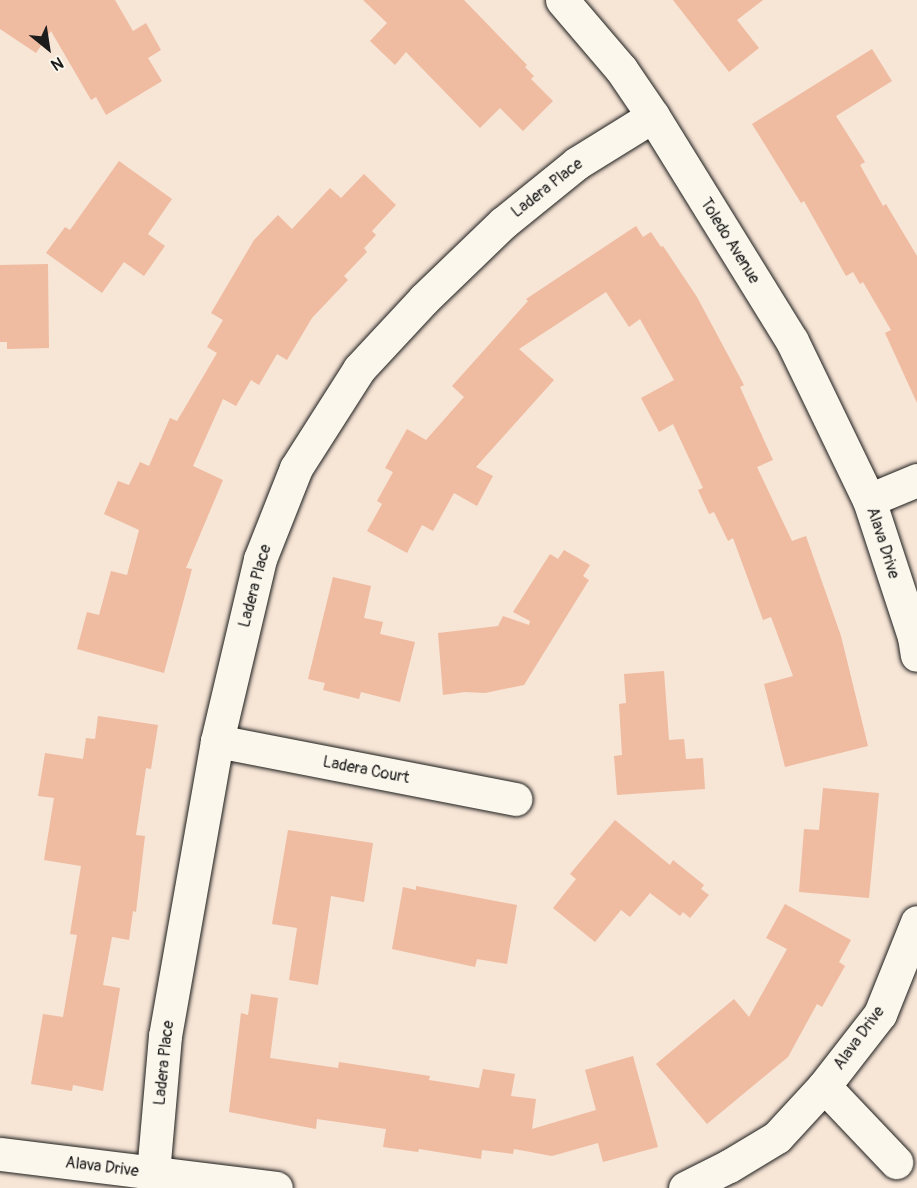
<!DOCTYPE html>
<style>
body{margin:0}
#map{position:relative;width:917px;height:1188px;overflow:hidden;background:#f7e5d6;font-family:Pangolin,sans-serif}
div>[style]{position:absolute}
.building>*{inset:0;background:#efbba1}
.roads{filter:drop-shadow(0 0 2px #1c1c1c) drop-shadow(0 0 2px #1c1c1c)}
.street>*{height:33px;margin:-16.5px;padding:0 16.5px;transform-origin:16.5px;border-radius:16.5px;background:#fbf7ec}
span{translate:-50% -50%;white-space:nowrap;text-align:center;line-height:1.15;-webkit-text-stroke:6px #fbf7ec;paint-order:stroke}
.street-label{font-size:16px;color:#1c1c1c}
.north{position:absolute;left:18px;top:18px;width:60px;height:60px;-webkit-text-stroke:4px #fbf7ec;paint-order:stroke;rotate:150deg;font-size:16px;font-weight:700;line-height:24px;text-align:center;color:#1c1c1c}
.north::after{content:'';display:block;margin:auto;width:21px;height:27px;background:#1c1c1c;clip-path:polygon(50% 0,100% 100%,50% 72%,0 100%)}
</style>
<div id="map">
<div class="building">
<i style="clip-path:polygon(0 0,115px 0,133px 31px,146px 23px,161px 50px,148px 58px,162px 81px,106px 115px,96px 97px,91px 100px,51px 31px,36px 53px,0 29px)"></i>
<i style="clip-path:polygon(363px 0,464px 0,527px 65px,525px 67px,534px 76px,531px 79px,553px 101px,523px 131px,500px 108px,480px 128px,406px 52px,395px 65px,370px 41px,387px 23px)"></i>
<i style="clip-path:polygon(673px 0,763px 0,737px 20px,759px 48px,729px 72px)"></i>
<i style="clip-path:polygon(872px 49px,892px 81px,836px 116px,865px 162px,860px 165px,883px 206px,886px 204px,917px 256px,917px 403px,885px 333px,891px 330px,863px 282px,860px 284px,853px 272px,846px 276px,804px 201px,801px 203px,752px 124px)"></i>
<i style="clip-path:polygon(119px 161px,172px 199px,148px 234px,165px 246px,144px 276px,124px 262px,102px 293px,46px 253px,65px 227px,70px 230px)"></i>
<i style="clip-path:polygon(364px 174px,396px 205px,372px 231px,376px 235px,364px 248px,367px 252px,344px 276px,348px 280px,312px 318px,287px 360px,277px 354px,259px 385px,251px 380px,236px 406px,223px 399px,193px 466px,223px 480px,186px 568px,192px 569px,164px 673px,77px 649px,87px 612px,99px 615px,111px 571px,127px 575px,139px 530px,104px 514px,118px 481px,129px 485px,140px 462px,149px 466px,170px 418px,177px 421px,217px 353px,207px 347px,223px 320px,211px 313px,254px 240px,278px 215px,292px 229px,330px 188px,341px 198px)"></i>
<i style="clip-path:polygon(636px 226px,643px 237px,651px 232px,661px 247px,663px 246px,697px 297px,744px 385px,740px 387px,773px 460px,757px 467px,792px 541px,806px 536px,841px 636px,868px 746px,785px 767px,764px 684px,793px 676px,771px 617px,763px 620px,733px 538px,728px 541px,714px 512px,709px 514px,698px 490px,703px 488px,673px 424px,659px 432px,641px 398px,674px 380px,640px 319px,629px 327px,606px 292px,519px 349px,554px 380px,476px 467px,493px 476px,477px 506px,454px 493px,433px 531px,422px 525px,407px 553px,367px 531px,382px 504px,377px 501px,393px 472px,385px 468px,407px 429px,426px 440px,464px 397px,452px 386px,528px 301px,526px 299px)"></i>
<i style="clip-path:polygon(48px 264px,49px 348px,7px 349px,7px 342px,0 342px,0 265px)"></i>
<i style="clip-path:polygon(564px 550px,590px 565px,583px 576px,589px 580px,524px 685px,485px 693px,465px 692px,443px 695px,438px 633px,498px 626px,503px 616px,529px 625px,530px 621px,513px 612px,550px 554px,558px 559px)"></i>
<i style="clip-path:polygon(333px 577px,371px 586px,364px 618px,383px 622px,380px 634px,415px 642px,400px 702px,361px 692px,359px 699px,323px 690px,325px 683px,308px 679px)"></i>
<i style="clip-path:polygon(664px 671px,669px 740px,684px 739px,686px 759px,703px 758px,705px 789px,617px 795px,614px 756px,622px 755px,619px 704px,626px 703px,624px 674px)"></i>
<i style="clip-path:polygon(98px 716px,158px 725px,151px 769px,146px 768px,136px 835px,145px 836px,136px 912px,133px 911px,129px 940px,112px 937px,103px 985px,120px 988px,103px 1091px,73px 1085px,72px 1091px,31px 1084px,43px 1014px,63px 1017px,77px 935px,70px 934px,81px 866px,44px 860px,54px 798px,38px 796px,45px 753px,83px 759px,86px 738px,95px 739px)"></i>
<i style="clip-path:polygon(823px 788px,879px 793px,869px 898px,799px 892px,804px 829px,819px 830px)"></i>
<i style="clip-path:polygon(615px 820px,670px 865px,673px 860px,704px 885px,701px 889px,709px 895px,690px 918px,683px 912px,680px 916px,650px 893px,630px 917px,621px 910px,595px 942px,553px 908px,576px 879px,570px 874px)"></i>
<i style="clip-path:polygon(288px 830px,373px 843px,364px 902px,331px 896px,318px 985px,289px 980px,297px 928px,272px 924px)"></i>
<i style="clip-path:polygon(416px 886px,517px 905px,507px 964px,477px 959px,475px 967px,392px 949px,403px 887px,416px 890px)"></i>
<i style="clip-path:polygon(785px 904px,851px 940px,839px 962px,845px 966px,822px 1007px,817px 1004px,788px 1057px,707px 1124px,656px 1064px,734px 999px,749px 1017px,787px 949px,766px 938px)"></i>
<i style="clip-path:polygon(251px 994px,278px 998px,270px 1058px,338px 1068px,339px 1062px,430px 1076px,429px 1080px,479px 1088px,483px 1069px,515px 1074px,511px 1096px,536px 1099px,532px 1129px,596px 1110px,585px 1070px,633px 1056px,658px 1147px,603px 1162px,598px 1143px,552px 1156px,514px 1149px,513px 1154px,482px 1150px,481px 1159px,419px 1149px,418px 1152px,383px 1147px,386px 1129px,317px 1119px,316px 1129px,229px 1112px,241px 1013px,248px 1015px)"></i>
</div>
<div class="roads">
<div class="street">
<i style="left:562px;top:0;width:91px;rotate:49.5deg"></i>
<i style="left:621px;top:69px;width:57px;rotate:55.8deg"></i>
<i style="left:653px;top:116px;width:264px;rotate:58.3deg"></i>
<i style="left:792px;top:341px;width:177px;rotate:64.2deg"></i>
<i style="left:869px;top:500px;width:144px;rotate:71.8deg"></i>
<i style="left:914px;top:637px;width:18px;rotate:81deg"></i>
<i style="left:869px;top:500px;width:52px;rotate:-22.6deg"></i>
<i style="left:217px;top:741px;width:304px;rotate:11deg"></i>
<i style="left:824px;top:1086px;width:105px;rotate:46.5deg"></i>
<i style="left:0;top:1154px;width:278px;rotate:7deg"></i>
<i style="left:153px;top:1173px;width:138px;rotate:-85deg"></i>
<i style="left:165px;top:1036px;width:300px;rotate:-80deg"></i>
<i style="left:217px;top:741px;width:187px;rotate:-76.7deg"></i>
<i style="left:260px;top:559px;width:98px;rotate:-68.4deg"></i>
<i style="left:296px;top:468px;width:117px;rotate:-57.5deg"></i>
<i style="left:359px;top:369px;width:96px;rotate:-47.1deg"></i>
<i style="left:424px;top:299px;width:110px;rotate:-43.9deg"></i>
<i style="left:503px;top:223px;width:95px;rotate:-39deg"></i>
<i style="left:577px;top:163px;width:89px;rotate:-31.7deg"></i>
<i style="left:685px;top:1188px;width:49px;rotate:-26.6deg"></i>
<i style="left:729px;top:1166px;width:56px;rotate:-31.1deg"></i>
<i style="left:777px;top:1137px;width:69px;rotate:-47.3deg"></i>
<i style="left:824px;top:1086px;width:91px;rotate:-52.1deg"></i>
<i style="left:880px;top:1014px;width:99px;rotate:-68.1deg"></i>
</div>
</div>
<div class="street-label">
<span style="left:547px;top:188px;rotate:-38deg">Ladera Place</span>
<span style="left:730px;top:241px;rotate:58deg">Toledo Avenue</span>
<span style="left:883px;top:543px;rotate:72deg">Alava Drive</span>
<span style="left:255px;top:586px;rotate:-75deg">Ladera Place</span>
<span style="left:366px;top:770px;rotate:11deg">Ladera Court</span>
<span style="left:859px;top:1038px;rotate:-54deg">Alava Drive</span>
<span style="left:164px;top:1063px;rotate:-84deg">Ladera Place</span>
<span style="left:102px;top:1167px;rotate:7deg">Alava Drive</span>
</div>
<div class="north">N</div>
</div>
